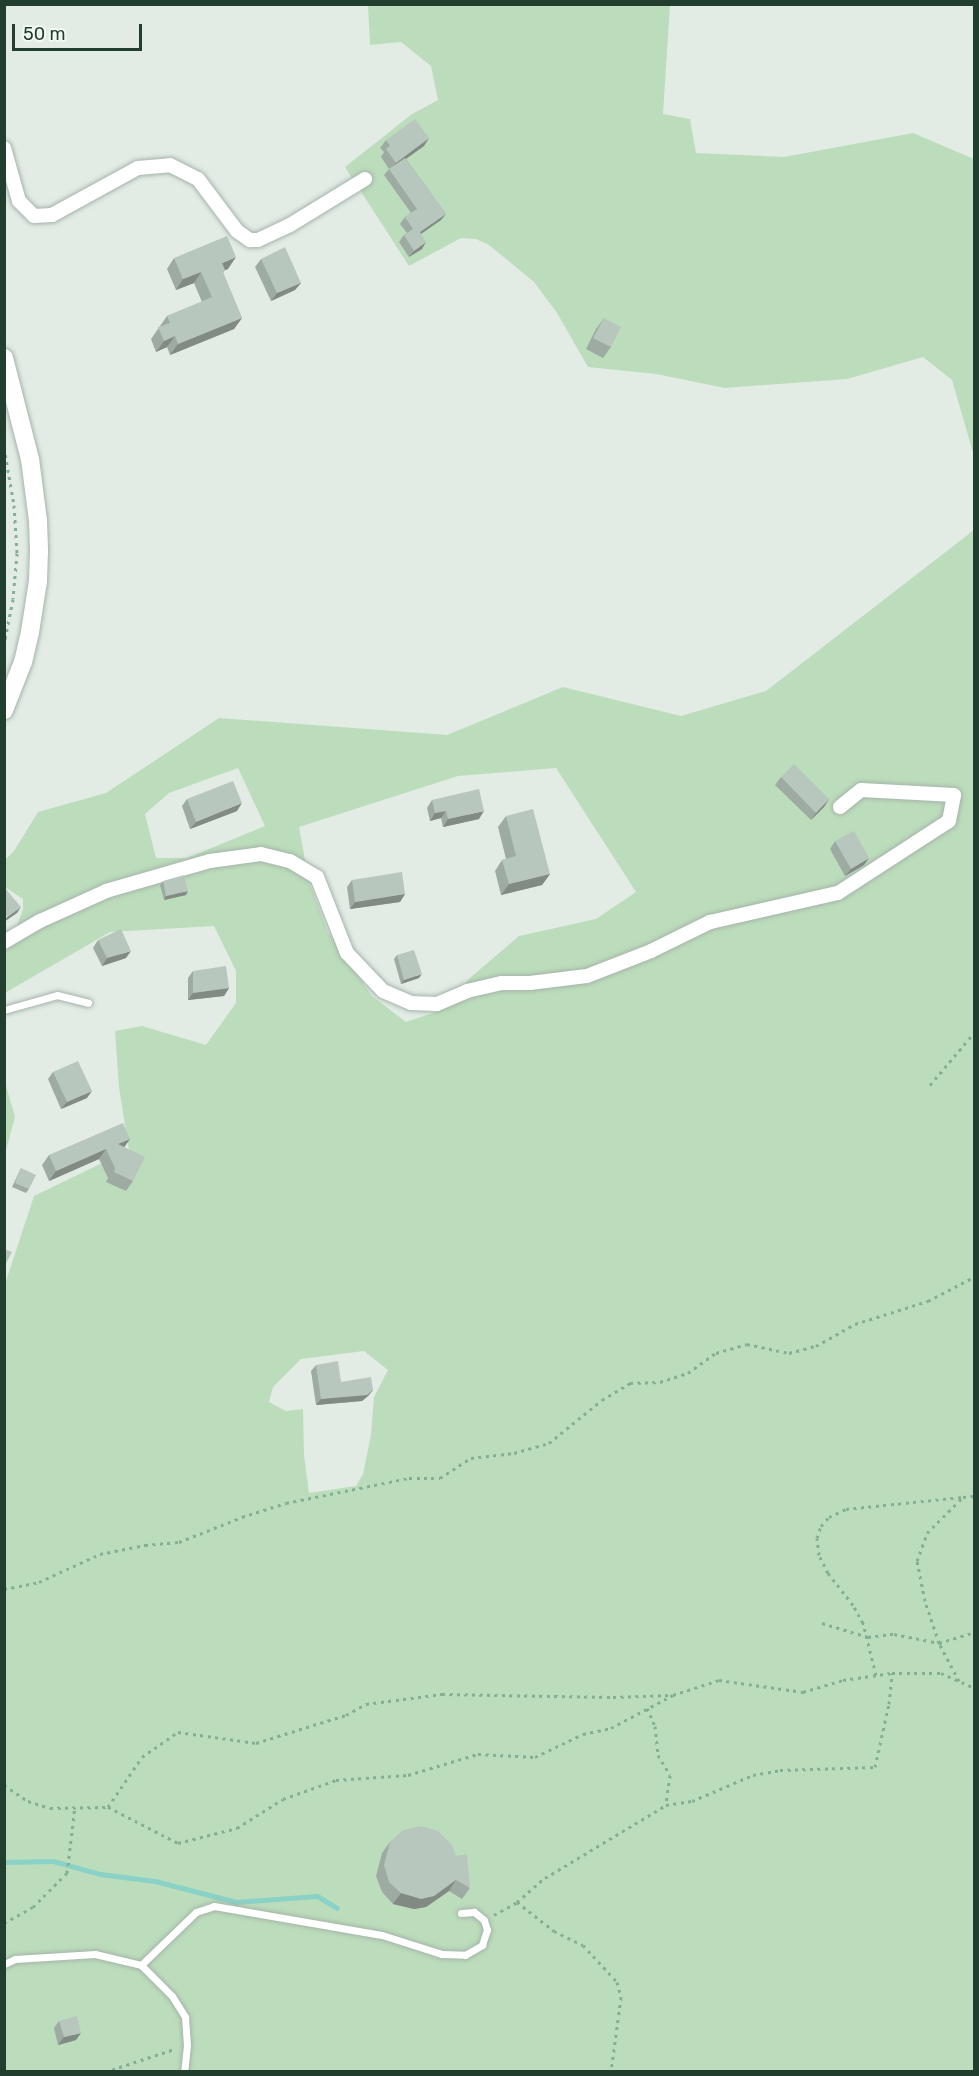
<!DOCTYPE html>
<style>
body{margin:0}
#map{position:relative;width:979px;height:2076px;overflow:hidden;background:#e2ece5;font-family:Rubik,sans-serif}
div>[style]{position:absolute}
.green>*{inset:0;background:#bcddbb}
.stream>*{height:5px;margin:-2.5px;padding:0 2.5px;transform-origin:2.5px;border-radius:2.5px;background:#8ad1c7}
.path>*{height:3px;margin-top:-1.5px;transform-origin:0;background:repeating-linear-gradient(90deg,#83b095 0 3px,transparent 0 7.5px)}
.roads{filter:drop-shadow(0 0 2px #a5b4aa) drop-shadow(0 0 2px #a5b4aa)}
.lane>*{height:7px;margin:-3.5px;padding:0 3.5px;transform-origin:3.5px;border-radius:3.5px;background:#fff}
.street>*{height:14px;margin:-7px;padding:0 7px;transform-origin:7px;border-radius:7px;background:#fff}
.secondary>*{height:18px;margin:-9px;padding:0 9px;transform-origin:9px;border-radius:9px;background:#fff}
.wall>*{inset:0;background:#9eaba3}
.shaded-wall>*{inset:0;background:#818b84}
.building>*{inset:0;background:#b8c7bd}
span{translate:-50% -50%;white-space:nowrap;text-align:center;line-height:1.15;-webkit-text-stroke:4.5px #f3f9f4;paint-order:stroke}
.frame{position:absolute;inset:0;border:6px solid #223e2e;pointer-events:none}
.scale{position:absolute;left:12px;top:24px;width:130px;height:27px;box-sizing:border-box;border:3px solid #223e2e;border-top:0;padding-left:8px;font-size:18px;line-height:21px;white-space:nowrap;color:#223e2e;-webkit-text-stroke:4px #f3f9f4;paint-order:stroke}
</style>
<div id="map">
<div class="green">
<i style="clip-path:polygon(368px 5px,670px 5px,663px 114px,690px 119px,696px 153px,784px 157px,913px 133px,974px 159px,974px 456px,952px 380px,923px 357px,847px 379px,725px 388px,656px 374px,588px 367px,557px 313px,534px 282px,489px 245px,476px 239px,461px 238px,409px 266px,345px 167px,412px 114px,438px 100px,431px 66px,401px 42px,370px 45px)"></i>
<i style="clip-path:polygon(evenodd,974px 530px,974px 2071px,5px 2071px,5px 1284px,34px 1196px,129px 1150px,119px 1087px,115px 1031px,142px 1026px,206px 1045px,236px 1003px,236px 971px,214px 926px,110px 932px,5px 993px,5px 951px,9px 948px,23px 909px,23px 899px,5px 887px,4px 861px,14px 851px,38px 812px,106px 793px,219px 718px,447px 735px,563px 687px,681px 716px,766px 691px,974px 530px,238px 768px,265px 826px,187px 858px,156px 858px,145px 814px,169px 793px,238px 768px,974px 530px,556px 768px,636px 892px,596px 919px,519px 936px,471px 977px,439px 1011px,406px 1022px,372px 996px,328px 932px,309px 882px,299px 827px,458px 776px,556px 768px,974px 530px,364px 1351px,388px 1370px,374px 1397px,371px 1435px,363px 1474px,356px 1486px,309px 1493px,304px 1455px,303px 1409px,286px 1411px,269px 1402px,273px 1387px,301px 1359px,364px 1351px)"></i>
<i style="clip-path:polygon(5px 1082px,15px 1117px,5px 1154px)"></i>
</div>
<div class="stream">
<i style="left:4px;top:1862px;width:49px;rotate:-1.2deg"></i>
<i style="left:53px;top:1861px;width:49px;rotate:15.5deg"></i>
<i style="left:100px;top:1874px;width:55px;rotate:7.3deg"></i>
<i style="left:155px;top:1881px;width:84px;rotate:14.5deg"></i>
<i style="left:236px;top:1902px;width:81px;rotate:-4.2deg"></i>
<i style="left:317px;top:1896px;width:23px;rotate:31deg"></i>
</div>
<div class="path">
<i style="left:4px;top:447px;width:59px;rotate:80.2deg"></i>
<i style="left:14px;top:505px;width:48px;rotate:86.4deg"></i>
<i style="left:17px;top:553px;width:46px;rotate:95deg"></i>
<i style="left:13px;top:599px;width:46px;rotate:101.3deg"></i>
<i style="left:930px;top:1085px;width:68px;rotate:-49.8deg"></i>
<i style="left:4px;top:1589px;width:36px;rotate:-11deg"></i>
<i style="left:39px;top:1582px;width:67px;rotate:-24.7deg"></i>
<i style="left:100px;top:1554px;width:46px;rotate:-11.3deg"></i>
<i style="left:145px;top:1545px;width:34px;rotate:-5deg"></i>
<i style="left:179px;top:1542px;width:68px;rotate:-21.6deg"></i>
<i style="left:242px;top:1517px;width:46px;rotate:-17.7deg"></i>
<i style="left:286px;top:1503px;width:126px;rotate:-11.5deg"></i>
<i style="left:409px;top:1478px;width:31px"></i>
<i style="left:440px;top:1478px;width:37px;rotate:-33deg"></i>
<i style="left:471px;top:1458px;width:43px;rotate:-6.6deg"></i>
<i style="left:514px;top:1453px;width:36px;rotate:-16deg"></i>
<i style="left:549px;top:1443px;width:68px;rotate:-39.1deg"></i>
<i style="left:602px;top:1400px;width:33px;rotate:-31deg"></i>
<i style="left:630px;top:1383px;width:30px;rotate:-2deg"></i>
<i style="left:660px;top:1382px;width:29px;rotate:-18deg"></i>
<i style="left:688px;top:1373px;width:34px;rotate:-36deg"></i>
<i style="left:716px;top:1353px;width:32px;rotate:-16deg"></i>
<i style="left:747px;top:1344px;width:43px;rotate:12.1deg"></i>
<i style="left:789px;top:1353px;width:28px;rotate:-15deg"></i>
<i style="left:816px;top:1346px;width:45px;rotate:-29.4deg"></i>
<i style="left:855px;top:1324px;width:77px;rotate:-17.5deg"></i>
<i style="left:928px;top:1301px;width:52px;rotate:-27.6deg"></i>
<i style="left:822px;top:1623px;width:48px;rotate:16.9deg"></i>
<i style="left:868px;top:1637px;width:26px;rotate:-7deg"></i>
<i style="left:894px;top:1634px;width:46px;rotate:11.3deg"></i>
<i style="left:939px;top:1643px;width:37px;rotate:-17deg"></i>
<i style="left:876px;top:1675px;width:54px;rotate:-104deg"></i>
<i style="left:863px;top:1623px;width:21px;rotate:-119deg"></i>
<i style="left:853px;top:1605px;width:41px;rotate:-128deg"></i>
<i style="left:828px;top:1573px;width:20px;rotate:-117deg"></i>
<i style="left:819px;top:1555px;width:17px;rotate:-97deg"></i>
<i style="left:817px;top:1538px;width:13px;rotate:-72deg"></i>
<i style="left:821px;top:1526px;width:12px;rotate:-48deg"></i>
<i style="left:829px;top:1517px;width:19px;rotate:-25deg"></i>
<i style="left:846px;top:1509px;width:118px;rotate:-5.9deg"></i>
<i style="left:959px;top:1681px;width:43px;rotate:-117.8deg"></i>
<i style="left:939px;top:1643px;width:44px;rotate:-108.4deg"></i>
<i style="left:925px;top:1601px;width:41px;rotate:-101.3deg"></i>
<i style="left:917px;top:1561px;width:30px;rotate:-70deg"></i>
<i style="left:927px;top:1533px;width:51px;rotate:-45deg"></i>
<i style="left:963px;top:1497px;width:11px;rotate:-5deg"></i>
<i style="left:647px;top:1708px;width:20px;rotate:66deg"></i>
<i style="left:655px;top:1726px;width:29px;rotate:84deg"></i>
<i style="left:658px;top:1755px;width:23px;rotate:59deg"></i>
<i style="left:670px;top:1775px;width:30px;rotate:98deg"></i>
<i style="left:4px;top:1785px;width:29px;rotate:34deg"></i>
<i style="left:28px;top:1801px;width:23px;rotate:18deg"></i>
<i style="left:50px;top:1808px;width:58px;rotate:-1deg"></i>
<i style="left:108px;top:1807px;width:79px;rotate:27.2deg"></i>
<i style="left:178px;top:1843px;width:61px;rotate:-14.3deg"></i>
<i style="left:237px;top:1828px;width:54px;rotate:-32.2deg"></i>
<i style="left:283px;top:1799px;width:56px;rotate:-19.7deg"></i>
<i style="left:336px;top:1780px;width:72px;rotate:-4deg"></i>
<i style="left:408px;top:1775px;width:73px;rotate:-16.7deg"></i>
<i style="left:478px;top:1754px;width:57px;rotate:3deg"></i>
<i style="left:535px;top:1757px;width:53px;rotate:-25.6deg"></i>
<i style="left:583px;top:1734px;width:29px;rotate:-12deg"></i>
<i style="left:611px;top:1728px;width:70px;rotate:-28deg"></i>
<i style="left:673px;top:1695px;width:48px;rotate:-18.1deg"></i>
<i style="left:719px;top:1680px;width:85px;rotate:8.1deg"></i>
<i style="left:803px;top:1692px;width:42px;rotate:-16.7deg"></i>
<i style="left:843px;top:1680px;width:49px;rotate:-8.1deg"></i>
<i style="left:892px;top:1673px;width:49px"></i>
<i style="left:941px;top:1673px;width:36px;rotate:24deg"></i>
<i style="left:108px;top:1807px;width:60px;rotate:-55.8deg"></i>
<i style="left:142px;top:1757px;width:44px;rotate:-34.8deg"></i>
<i style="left:178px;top:1732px;width:79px;rotate:8deg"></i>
<i style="left:256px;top:1743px;width:94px;rotate:-17.3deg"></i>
<i style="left:346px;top:1715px;width:23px;rotate:-29deg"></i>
<i style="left:366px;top:1704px;width:77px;rotate:-7.5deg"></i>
<i style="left:442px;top:1694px;width:171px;rotate:1deg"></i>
<i style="left:613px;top:1697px;width:59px;rotate:-1.9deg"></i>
<i style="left:517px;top:1902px;width:47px;rotate:38.1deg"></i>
<i style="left:554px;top:1931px;width:32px;rotate:26deg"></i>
<i style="left:583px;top:1945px;width:50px;rotate:47.4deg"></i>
<i style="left:617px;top:1982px;width:16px;rotate:75deg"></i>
<i style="left:621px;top:1997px;width:76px;rotate:97.6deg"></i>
<i style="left:494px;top:1915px;width:26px;rotate:-29deg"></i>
<i style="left:517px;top:1902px;width:37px;rotate:-41deg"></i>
<i style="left:545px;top:1878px;width:141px;rotate:-31.1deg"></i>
<i style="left:666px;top:1805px;width:26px;rotate:-9deg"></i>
<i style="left:692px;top:1801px;width:66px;rotate:-23.1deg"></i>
<i style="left:753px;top:1775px;width:27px;rotate:-10deg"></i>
<i style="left:780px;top:1770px;width:95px;rotate:-1.8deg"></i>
<i style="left:875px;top:1767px;width:65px;rotate:-77.5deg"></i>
<i style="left:889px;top:1704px;width:31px;rotate:-84deg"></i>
<i style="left:4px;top:1923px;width:33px;rotate:-29deg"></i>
<i style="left:33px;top:1907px;width:48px;rotate:-45deg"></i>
<i style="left:67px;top:1873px;width:67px;rotate:-83.2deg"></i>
<i style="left:105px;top:2072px;width:73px;rotate:-18.4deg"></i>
</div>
<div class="roads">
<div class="lane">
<i style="left:4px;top:1010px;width:55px;rotate:-15.8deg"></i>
<i style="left:57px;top:995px;width:32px;rotate:14deg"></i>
<i style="left:4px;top:1964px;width:12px;rotate:-24deg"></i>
<i style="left:15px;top:1959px;width:80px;rotate:-3.6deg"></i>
<i style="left:95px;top:1954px;width:47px;rotate:13.4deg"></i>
<i style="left:141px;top:1965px;width:44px;rotate:45deg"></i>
<i style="left:172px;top:1996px;width:25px;rotate:58deg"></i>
<i style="left:185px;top:2017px;width:28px;rotate:86deg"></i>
<i style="left:187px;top:2045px;width:27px;rotate:96deg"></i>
<i style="left:141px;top:1965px;width:76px;rotate:-43.9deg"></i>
<i style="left:196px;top:1912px;width:19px;rotate:-18deg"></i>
<i style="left:214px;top:1906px;width:170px;rotate:9.8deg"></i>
<i style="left:382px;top:1935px;width:63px;rotate:17.6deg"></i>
<i style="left:442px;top:1954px;width:23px;rotate:2deg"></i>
<i style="left:465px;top:1955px;width:20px;rotate:-30deg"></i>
<i style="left:482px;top:1945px;width:16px;rotate:-72deg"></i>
<i style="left:487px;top:1930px;width:10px;rotate:-107deg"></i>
<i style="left:484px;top:1920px;width:13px;rotate:-141deg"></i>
<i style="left:474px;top:1912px;width:13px;rotate:176deg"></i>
</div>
<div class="street">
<i style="left:4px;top:148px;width:55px;rotate:74.2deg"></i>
<i style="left:19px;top:201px;width:21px;rotate:45deg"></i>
<i style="left:34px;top:216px;width:18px;rotate:-3deg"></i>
<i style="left:52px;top:215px;width:98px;rotate:-28.7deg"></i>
<i style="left:138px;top:168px;width:32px;rotate:-5deg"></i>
<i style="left:170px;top:165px;width:31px;rotate:27deg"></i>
<i style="left:198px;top:179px;width:65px;rotate:53.1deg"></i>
<i style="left:237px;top:231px;width:16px;rotate:35deg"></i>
<i style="left:250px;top:240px;width:8px"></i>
<i style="left:258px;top:240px;width:35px;rotate:-25deg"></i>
<i style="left:290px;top:225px;width:88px;rotate:-31.5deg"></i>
<i style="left:4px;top:942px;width:42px;rotate:-30.3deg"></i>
<i style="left:40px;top:921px;width:72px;rotate:-24.4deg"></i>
<i style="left:106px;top:891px;width:108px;rotate:-16.1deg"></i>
<i style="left:210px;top:861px;width:51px;rotate:-7.8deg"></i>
<i style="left:261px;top:854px;width:30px;rotate:14deg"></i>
<i style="left:290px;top:861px;width:31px;rotate:31deg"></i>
<i style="left:317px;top:877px;width:82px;rotate:68.5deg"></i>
<i style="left:347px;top:953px;width:52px;rotate:46.5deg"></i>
<i style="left:383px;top:991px;width:30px;rotate:23deg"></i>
<i style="left:411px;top:1003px;width:26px;rotate:2deg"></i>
<i style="left:437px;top:1004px;width:33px;rotate:-23deg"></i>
<i style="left:467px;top:991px;width:36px;rotate:-13deg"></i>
<i style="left:502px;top:983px;width:28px"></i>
<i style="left:530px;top:983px;width:57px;rotate:-7deg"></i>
<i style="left:587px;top:976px;width:69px;rotate:-21.3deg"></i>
<i style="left:651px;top:951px;width:66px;rotate:-26.2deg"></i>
<i style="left:710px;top:922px;width:131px;rotate:-12.8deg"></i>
<i style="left:838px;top:893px;width:132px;rotate:-33deg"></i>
<i style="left:949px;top:821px;width:26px;rotate:-79deg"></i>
<i style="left:954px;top:795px;width:93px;rotate:-176.9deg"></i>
<i style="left:861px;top:790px;width:27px;rotate:141deg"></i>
</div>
<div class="secondary">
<i style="left:4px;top:358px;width:104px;rotate:75.6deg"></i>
<i style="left:30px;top:459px;width:63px;rotate:82.6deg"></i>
<i style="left:38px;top:521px;width:30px;rotate:88deg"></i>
<i style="left:39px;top:551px;width:30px;rotate:92deg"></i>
<i style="left:38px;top:581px;width:52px;rotate:98.9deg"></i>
<i style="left:30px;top:632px;width:31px;rotate:103deg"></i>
<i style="left:23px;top:662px;width:52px;rotate:111.6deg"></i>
</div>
</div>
<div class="wall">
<i style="clip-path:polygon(386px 140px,424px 146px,406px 159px,446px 214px,441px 220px,421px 234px,422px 249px,409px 257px,399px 242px,404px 235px,407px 233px,400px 224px,405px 217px,411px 213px,384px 175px,389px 169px,381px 157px,384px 152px,380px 148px)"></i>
<i style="clip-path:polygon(174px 258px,228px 269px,225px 270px,223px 273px,242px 318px,234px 329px,170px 355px,167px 347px,156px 352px,151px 339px,167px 316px,202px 302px,194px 283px,176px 290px,167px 269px)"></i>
<i style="clip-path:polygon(261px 259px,301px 283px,295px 290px,271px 301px,255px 267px)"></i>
<i style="clip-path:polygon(604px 318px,611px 347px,603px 358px,586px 349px,596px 329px)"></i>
<i style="clip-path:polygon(781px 777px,829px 799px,824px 807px,811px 820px,775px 785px)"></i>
<i style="clip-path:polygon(187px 799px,237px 811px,190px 829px,182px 806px)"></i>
<i style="clip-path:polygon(432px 800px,479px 819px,443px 827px,441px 818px,430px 821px,427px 808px)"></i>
<i style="clip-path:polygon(506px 816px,550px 874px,542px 885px,501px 895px,495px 871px,502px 860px,506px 859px,498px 827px)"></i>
<i style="clip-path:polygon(835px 841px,864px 865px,845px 876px,830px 849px)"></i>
<i style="clip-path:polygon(352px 880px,405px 894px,400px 902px,350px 909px,347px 887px)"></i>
<i style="clip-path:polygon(163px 881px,186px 895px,164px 900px,160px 885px)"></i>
<i style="clip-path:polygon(98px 940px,126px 958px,102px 966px,93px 948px)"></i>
<i style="clip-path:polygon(397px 955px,419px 978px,401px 984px,394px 959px)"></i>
<i style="clip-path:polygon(193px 971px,229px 988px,224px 996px,188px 1000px,188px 978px)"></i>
<i style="clip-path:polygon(53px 1072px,87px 1098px,61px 1109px,48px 1079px)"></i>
<i style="clip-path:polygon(130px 1139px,124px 1147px,133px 1181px,126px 1191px,106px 1182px,108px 1178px,99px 1159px,49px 1181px,42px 1165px,49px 1155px)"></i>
<i style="clip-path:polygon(21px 1168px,29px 1189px,26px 1193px,12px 1187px)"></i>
<i style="clip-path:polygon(316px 1365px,341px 1382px,373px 1390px,368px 1396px,362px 1401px,316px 1405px,311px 1371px)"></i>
<i style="clip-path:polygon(404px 1830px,470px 1888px,462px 1899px,449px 1891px,426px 1907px,414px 1909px,393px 1904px,382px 1892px,376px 1876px,382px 1853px,390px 1842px)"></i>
<i style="clip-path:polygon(59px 2021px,76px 2040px,58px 2045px,54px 2028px)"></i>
</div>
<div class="shaded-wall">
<i style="clip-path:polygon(429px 138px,424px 146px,390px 170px,396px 163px)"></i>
<i style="clip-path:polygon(446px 214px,441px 220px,415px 238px,420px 232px)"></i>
<i style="clip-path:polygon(426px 242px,422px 249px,409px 257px,414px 251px)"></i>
<i style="clip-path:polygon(236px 257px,228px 269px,215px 274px,222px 263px)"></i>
<i style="clip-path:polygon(201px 272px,194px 283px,176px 290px,183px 279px)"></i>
<i style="clip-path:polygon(301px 283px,295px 290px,271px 301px,277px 293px)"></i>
<i style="clip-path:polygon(242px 318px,234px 329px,170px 355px,178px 344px)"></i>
<i style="clip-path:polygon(175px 336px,167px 347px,156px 352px,164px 341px)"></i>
<i style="clip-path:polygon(829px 799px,824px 807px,811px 820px,816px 813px)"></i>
<i style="clip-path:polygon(242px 803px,237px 811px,190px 829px,196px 822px)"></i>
<i style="clip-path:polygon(446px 811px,441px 818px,430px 821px,435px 813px)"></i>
<i style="clip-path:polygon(484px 811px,479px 819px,443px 827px,448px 819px)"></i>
<i style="clip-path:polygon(869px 858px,864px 865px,845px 876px,851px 869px)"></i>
<i style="clip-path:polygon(550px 874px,542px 885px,501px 895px,509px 884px)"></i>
<i style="clip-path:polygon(188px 891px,186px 895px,164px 900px,166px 896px)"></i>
<i style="clip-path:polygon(405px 894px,400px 902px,350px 909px,355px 902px)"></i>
<i style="clip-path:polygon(21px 907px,17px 913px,4px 922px,7px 917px)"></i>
<i style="clip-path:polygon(131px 951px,126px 958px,102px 966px,107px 958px)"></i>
<i style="clip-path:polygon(422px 974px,419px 978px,401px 984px,404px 980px)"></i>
<i style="clip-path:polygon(229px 988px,224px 996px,188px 1000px,193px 993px)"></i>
<i style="clip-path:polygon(92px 1091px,87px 1098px,61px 1109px,67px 1102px)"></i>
<i style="clip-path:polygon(130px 1139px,123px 1149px,118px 1144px)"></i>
<i style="clip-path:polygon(106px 1149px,99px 1159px,49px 1181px,56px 1171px)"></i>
<i style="clip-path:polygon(373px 1390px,368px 1396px,362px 1401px,316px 1405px,321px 1399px)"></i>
<i style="clip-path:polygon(456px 1880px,449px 1891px,426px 1907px,414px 1909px,393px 1904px,401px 1893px)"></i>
<i style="clip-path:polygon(81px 2033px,76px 2040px,58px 2045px,64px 2037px)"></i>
</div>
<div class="building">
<i style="clip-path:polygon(415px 119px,429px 138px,396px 163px,386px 149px,390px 146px,386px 140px)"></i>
<i style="clip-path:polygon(405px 158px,446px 214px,420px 232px,426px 242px,414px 251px,404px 235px,413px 229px,405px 217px,417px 209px,389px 169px)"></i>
<i style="clip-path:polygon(227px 236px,236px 257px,222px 263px,225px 270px,223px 272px,242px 318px,178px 344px,175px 336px,164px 341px,158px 327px,170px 323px,167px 316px,212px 297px,201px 272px,183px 279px,174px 258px)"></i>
<i style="clip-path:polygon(285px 247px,301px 283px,277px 293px,261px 259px)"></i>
<i style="clip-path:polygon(604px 318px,621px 327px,611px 347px,593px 338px)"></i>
<i style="clip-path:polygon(794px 764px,829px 799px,816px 813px,781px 777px)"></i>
<i style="clip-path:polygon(233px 781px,242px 803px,196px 822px,187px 799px)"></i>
<i style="clip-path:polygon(479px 789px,484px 811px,448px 819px,446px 811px,435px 813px,432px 800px)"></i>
<i style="clip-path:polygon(533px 809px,550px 874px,509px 884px,502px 860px,516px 856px,506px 816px)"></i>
<i style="clip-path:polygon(854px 831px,869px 858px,851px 869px,835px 841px)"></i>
<i style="clip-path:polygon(402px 872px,405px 894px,355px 902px,352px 880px)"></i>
<i style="clip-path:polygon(184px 875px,188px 891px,166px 896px,163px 881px)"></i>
<i style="clip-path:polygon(4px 887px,21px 907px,7px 917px,4px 913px)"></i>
<i style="clip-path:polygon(121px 929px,131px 951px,107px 958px,98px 940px)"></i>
<i style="clip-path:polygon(414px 950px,422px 974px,404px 980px,397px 955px)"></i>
<i style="clip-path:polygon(226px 966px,229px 988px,193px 993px,193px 971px)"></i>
<i style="clip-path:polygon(78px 1061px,92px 1091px,67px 1102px,53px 1072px)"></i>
<i style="clip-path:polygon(123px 1123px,130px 1139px,118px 1144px,145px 1157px,133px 1181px,114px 1172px,115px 1168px,106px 1149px,56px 1171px,49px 1155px)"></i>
<i style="clip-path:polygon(21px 1168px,36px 1175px,29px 1189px,15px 1183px)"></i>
<i style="clip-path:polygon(4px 1249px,12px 1252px,4px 1267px)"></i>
<i style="clip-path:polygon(338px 1361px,341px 1382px,371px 1377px,373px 1390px,367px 1395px,321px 1399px,316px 1365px)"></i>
<i style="clip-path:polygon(421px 1826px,438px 1831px,452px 1845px,456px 1856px,467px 1854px,470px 1888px,456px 1880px,434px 1896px,421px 1899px,401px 1893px,389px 1882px,384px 1865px,390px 1842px,404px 1830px)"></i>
<i style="clip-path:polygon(77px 2016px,81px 2033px,64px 2037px,59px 2021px)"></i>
</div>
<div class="frame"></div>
<div class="scale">50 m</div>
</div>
